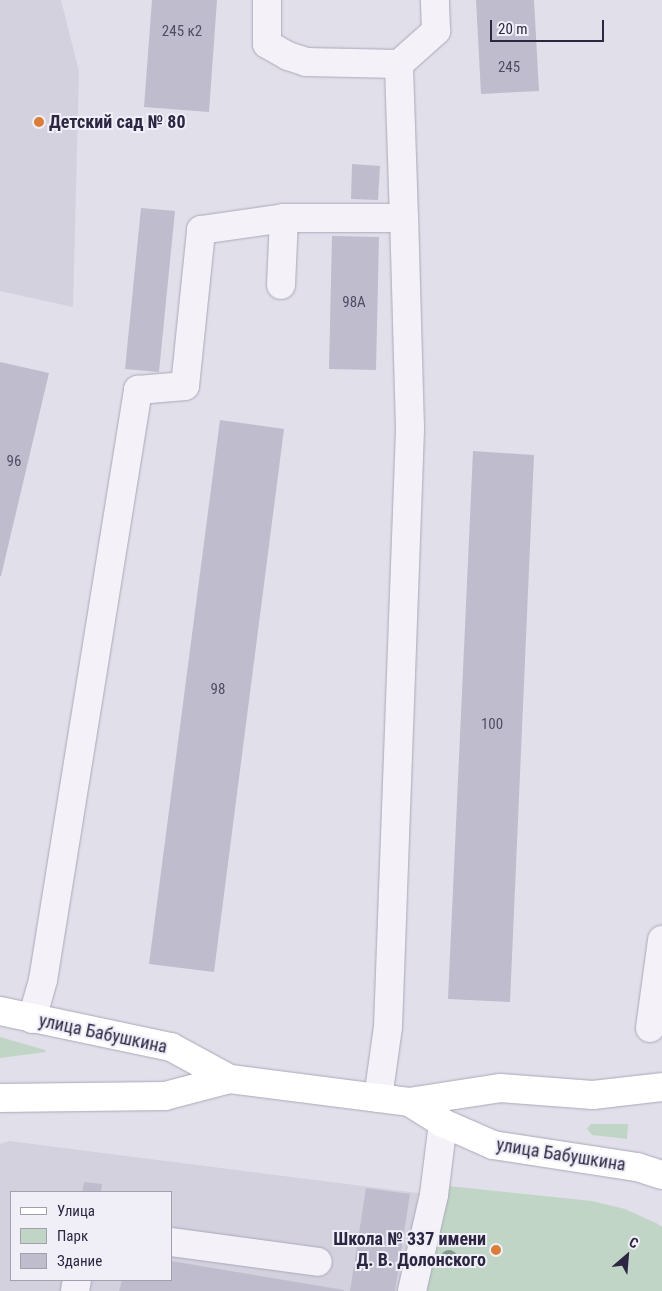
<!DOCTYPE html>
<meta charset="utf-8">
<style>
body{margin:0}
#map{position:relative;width:662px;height:1291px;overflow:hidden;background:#e1dfea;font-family:"Roboto Condensed",sans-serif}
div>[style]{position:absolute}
.built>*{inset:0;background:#d4d1df}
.green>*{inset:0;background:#c0d5c6}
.building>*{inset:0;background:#bfbccd}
.roads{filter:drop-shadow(0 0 1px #aba8b8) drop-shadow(0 0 1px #aba8b8)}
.minor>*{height:28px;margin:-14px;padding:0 14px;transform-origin:14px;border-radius:14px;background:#f4f2f8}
.major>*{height:28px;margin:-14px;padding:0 14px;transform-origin:14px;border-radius:14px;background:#fff}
.trees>*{width:16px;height:16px;margin:-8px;border-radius:50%;background:#81998f}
.dots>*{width:14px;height:14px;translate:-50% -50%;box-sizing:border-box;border:2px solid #f0eff7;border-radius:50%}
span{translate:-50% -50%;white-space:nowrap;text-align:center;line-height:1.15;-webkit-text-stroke:4px #f0eff7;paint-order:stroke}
.number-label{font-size:15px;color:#514c66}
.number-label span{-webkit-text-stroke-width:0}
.poi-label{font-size:18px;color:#2c2643;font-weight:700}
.left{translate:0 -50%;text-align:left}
.right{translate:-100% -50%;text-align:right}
.street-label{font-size:18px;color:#2c2643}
.legend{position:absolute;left:10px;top:1191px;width:162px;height:90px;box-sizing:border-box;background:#f0eff7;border:1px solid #a29faf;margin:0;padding:6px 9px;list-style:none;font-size:15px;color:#2c2643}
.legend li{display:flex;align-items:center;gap:10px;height:25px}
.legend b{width:25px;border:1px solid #a29faf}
.north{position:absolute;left:602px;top:1231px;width:50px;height:50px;-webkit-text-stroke:4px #f0eff7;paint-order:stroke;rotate:27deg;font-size:14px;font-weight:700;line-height:20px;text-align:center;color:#2c2643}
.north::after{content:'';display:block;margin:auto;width:18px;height:22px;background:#2c2643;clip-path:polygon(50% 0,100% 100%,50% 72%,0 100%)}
.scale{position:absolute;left:490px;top:20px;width:114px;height:22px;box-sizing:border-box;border:2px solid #2c2643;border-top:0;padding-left:6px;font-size:15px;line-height:18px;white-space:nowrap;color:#2c2643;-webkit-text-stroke:4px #f0eff7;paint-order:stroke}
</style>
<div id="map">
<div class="built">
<i style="clip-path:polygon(0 0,61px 0,79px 71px,73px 307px,0 291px)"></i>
<i style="clip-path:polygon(evenodd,9px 1141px,434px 1195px,641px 1291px,0 1291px,0 1144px,9px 1141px,11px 1192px,171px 1192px,171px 1280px,11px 1280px,11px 1192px)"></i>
</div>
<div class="green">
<i style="clip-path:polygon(0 1037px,45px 1050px,46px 1052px,0 1058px)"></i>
<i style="clip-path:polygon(591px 1124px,628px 1124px,627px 1139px,592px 1135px,587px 1129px)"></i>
<i style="clip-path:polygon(448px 1186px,592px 1201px,625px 1209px,658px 1224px,662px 1227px,662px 1291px,423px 1291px)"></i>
</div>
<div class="building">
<i style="clip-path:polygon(152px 0,217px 0,209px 112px,144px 107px)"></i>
<i style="clip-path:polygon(476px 0,534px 0,539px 91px,481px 94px)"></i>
<i style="clip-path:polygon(352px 164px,380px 166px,378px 200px,351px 199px)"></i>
<i style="clip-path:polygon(141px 208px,175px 211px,159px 372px,125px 369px)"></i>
<i style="clip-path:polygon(332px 236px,379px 237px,376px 370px,329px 369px)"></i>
<i style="clip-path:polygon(0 362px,49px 373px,1px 576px,0 576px)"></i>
<i style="clip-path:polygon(220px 420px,284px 429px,214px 972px,149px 964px)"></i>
<i style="clip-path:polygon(473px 451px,534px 455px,510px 1002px,448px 999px)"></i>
<i style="clip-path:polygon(84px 1182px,102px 1184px,101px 1192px,82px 1192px)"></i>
<i style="clip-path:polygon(366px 1188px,410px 1194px,395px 1291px,350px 1291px)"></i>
<i style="clip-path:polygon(171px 1261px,344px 1290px,344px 1291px,119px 1291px,122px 1280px,171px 1280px)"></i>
</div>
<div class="roads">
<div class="minor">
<i style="left:267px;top:0;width:44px;rotate:90deg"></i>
<i style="left:267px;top:44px;width:24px;rotate:30deg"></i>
<i style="left:288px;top:56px;width:19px;rotate:18deg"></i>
<i style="left:306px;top:62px;width:93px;rotate:1.2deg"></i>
<i style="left:281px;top:285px;width:67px;rotate:-87.4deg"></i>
<i style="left:32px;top:1019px;width:41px;rotate:-74.2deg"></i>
<i style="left:43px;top:980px;width:598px;rotate:-80.85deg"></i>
<i style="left:138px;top:390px;width:47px;rotate:-4.9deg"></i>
<i style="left:185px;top:386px;width:157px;rotate:-84.1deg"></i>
<i style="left:201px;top:230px;width:84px;rotate:-8.2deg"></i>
<i style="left:284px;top:218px;width:120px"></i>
<i style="left:404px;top:218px;width:154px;rotate:-91.9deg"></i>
<i style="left:399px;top:64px;width:50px;rotate:-41.7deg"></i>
<i style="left:436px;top:31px;width:31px;rotate:-92deg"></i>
<i style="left:650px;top:1028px;width:89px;rotate:-82.2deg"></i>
<i style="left:378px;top:1098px;width:72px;rotate:-82deg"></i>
<i style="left:388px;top:1027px;width:598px;rotate:-87.89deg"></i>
<i style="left:410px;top:429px;width:211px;rotate:-91.6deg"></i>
<i style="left:171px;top:1242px;width:148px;rotate:7.7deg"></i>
<i style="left:75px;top:1291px;width:11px;rotate:-80deg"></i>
<i style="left:412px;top:1291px;width:98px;rotate:-77.1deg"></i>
<i style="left:434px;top:1195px;width:73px;rotate:-82.9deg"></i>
</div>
<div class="major">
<i style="left:0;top:1011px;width:175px;rotate:11.9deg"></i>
<i style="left:171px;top:1047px;width:67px;rotate:28.5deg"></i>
<i style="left:230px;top:1079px;width:180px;rotate:7.3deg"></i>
<i style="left:409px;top:1102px;width:92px;rotate:-8.7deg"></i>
<i style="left:500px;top:1088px;width:93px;rotate:4.3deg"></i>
<i style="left:593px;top:1095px;width:69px;rotate:-6.6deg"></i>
<i style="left:0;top:1098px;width:165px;rotate:-0.7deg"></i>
<i style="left:165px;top:1096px;width:67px;rotate:-14.7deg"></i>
<i style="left:409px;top:1102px;width:40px;rotate:32deg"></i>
<i style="left:443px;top:1123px;width:55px;rotate:23.7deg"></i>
<i style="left:493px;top:1145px;width:146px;rotate:8.7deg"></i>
<i style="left:637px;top:1167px;width:26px;rotate:18deg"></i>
</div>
</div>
<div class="trees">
<i style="left:449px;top:1258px"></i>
</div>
<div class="dots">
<i style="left:39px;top:122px;background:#db7d38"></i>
<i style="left:496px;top:1250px;background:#db7d38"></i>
</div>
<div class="number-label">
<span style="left:182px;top:32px">245 к2</span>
<span style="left:509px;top:68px">245</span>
<span style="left:354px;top:303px">98А</span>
<span style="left:14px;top:462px">96</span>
<span style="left:218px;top:690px">98</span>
<span style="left:492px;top:725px">100</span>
</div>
<div class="poi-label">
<span class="left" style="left:49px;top:122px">Детский сад № 80</span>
<span class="right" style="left:486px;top:1250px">Школа № 337 имени<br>Д. В. Долонского</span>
</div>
<div class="street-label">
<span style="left:103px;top:1034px;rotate:12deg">улица Бабушкина</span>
<span style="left:561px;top:1155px;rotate:9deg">улица Бабушкина</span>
</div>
<ul class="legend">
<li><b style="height:6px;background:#fff"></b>Улица</li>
<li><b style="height:14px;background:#c0d5c6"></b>Парк</li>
<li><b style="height:14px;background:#bfbccd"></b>Здание</li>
</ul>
<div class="north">С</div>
<div class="scale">20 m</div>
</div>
